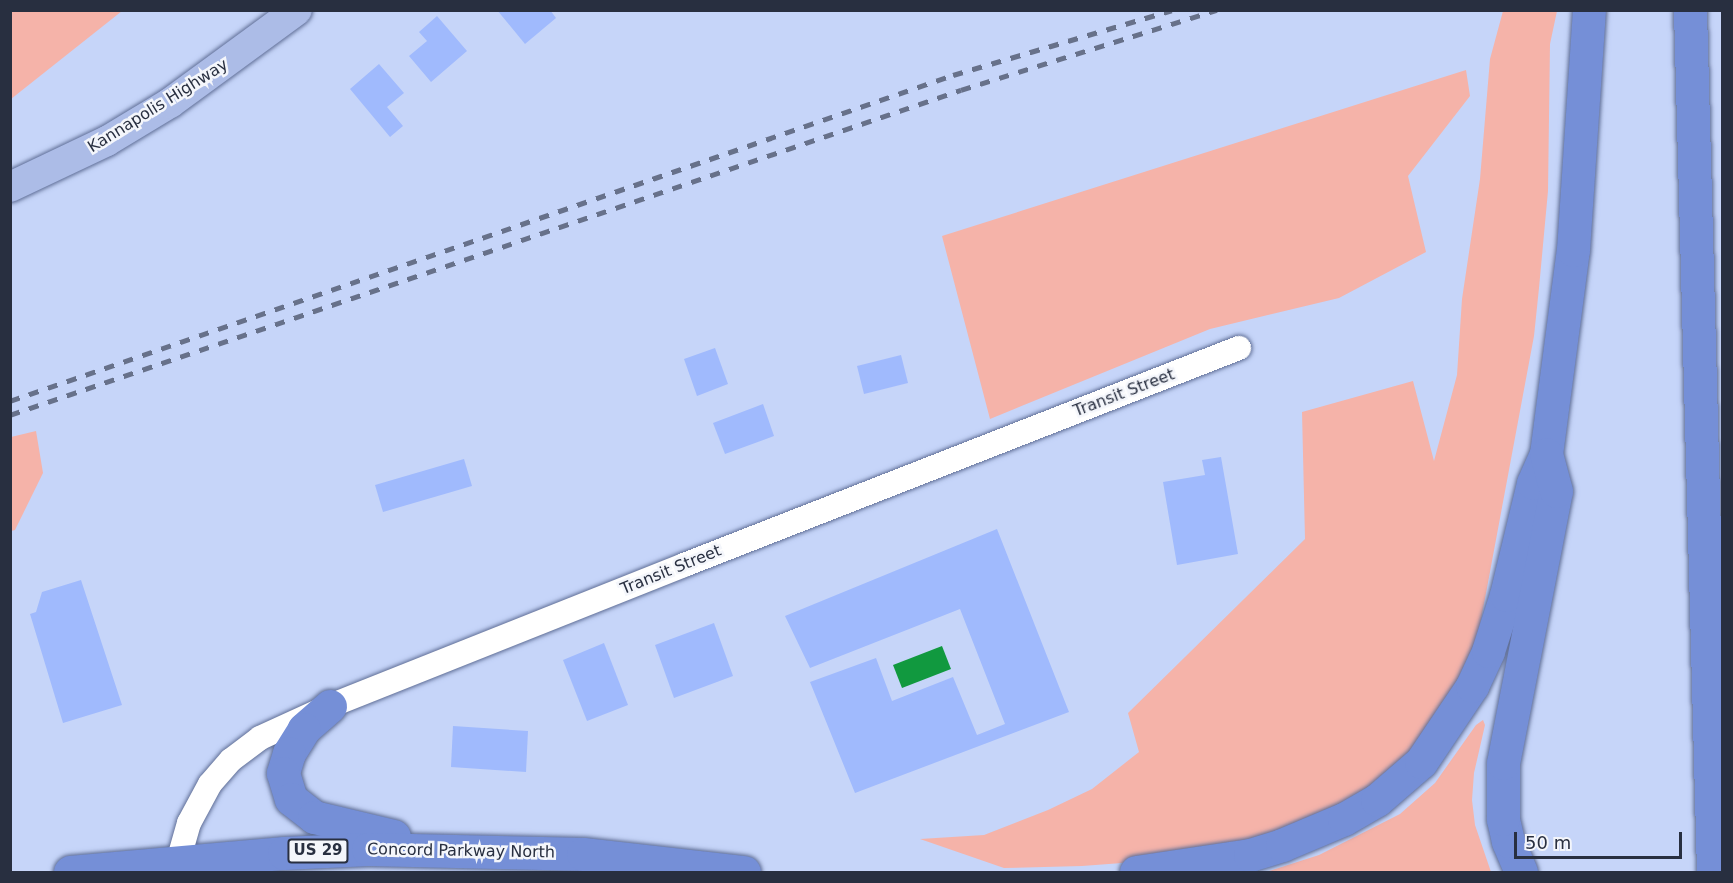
<!DOCTYPE html>
<style>
body{margin:0}
#map{position:relative;width:1733px;height:883px;overflow:hidden;background:#c6d5f9;font-family:"DejaVu Sans",sans-serif}
div>[style]{position:absolute}
.green>*{inset:0;background:#f5b3a9}
.water>*{inset:0;background:#11993f}
.building>*{inset:0;background:#a0bafd}
.roads{filter:drop-shadow(0 0 2px #5f6e96) drop-shadow(0 0 2px #5f6e96)}
.minor>*{height:24px;margin:-12px;padding:0 12px;transform-origin:12px;border-radius:12px;background:#fff}
.major>*{height:30px;margin:-15px;padding:0 15px;transform-origin:15px;border-radius:15px;background:#acbce7}
.highway>*{height:33px;margin:-16.5px;padding:0 16.5px;transform-origin:16.5px;border-radius:16.5px;background:#758fd7}
.rail>*{height:4.5px;margin-top:-2.25px;transform-origin:0;background:repeating-linear-gradient(90deg,#67718a 0 10px,transparent 0 20px)}
span{translate:-50% -50%;white-space:nowrap;text-align:center;line-height:1.15;-webkit-text-stroke:5px #f4f6fb;paint-order:stroke}
.shield-label span{padding:2px 4px;background:#f4f6fb;border:2px solid;border-radius:4px;-webkit-text-stroke-width:0}
.shield-label{font-size:15px;color:#282f40;font-weight:700}
.street-label{font-size:16px;color:#282f40}
.frame{position:absolute;inset:0;border:12px solid #282f40;pointer-events:none}
.scale{position:absolute;left:1514px;top:832px;width:168px;height:27px;box-sizing:border-box;border:3px solid #282f40;border-top:0;padding-left:8px;font-size:18px;line-height:21px;white-space:nowrap;color:#282f40;-webkit-text-stroke:4px #f4f6fb;paint-order:stroke}
</style>
<div id="map">
<div class="green">
<i style="clip-path:polygon(11px 10px,122px 10px,122px 11px,11px 99px)"></i>
<i style="clip-path:polygon(1503px 11px,1557px 11px,1550px 44px,1548px 191px,1539px 288px,1534px 336px,1478px 636px,1436px 725px,1354px 812px,1175px 859px,1082px 866px,1004px 868px,920px 839px,984px 835px,1048px 810px,1092px 789px,1139px 752px,1128px 713px,1305px 539px,1302px 412px,1413px 381px,1434px 461px,1457px 375px,1462px 299px,1480px 179px,1490px 59px)"></i>
<i style="clip-path:polygon(1466px 70px,1470px 96px,1408px 176px,1426px 252px,1339px 298px,1210px 329px,990px 419px,942px 236px)"></i>
<i style="clip-path:polygon(36px 431px,43px 473px,15px 530px,11px 531px,11px 437px)"></i>
<i style="clip-path:polygon(1483px 720px,1485px 725px,1474px 773px,1472px 800px,1475px 825px,1491px 872px,1266px 872px,1319px 855px,1400px 814px,1435px 783px,1476px 725px)"></i>
</div>
<div class="water">
<i style="clip-path:polygon(942px 646px,951px 669px,902px 688px,893px 665px)"></i>
</div>
<div class="building">
<i style="clip-path:polygon(497px 10px,550px 10px,556px 18px,525px 44px)"></i>
<i style="clip-path:polygon(437px 16px,467px 51px,431px 82px,409px 56px,427px 41px,419px 32px)"></i>
<i style="clip-path:polygon(379px 64px,404px 93px,387px 107px,403px 126px,390px 137px,350px 89px)"></i>
<i style="clip-path:polygon(715px 348px,728px 384px,697px 396px,684px 359px)"></i>
<i style="clip-path:polygon(901px 355px,908px 383px,864px 394px,857px 366px)"></i>
<i style="clip-path:polygon(763px 404px,774px 436px,725px 454px,713px 423px)"></i>
<i style="clip-path:polygon(1221px 457px,1238px 554px,1177px 565px,1163px 482px,1205px 475px,1202px 460px)"></i>
<i style="clip-path:polygon(464px 459px,472px 486px,383px 512px,375px 485px)"></i>
<i style="clip-path:polygon(997px 529px,1069px 712px,855px 793px,810px 682px,876px 658px,892px 701px,953px 677px,977px 735px,1005px 724px,960px 609px,810px 668px,785px 616px)"></i>
<i style="clip-path:polygon(81px 580px,122px 705px,63px 723px,30px 614px,36px 612px,42px 592px)"></i>
<i style="clip-path:polygon(714px 623px,733px 676px,674px 698px,655px 645px)"></i>
<i style="clip-path:polygon(604px 643px,628px 705px,587px 721px,563px 660px)"></i>
<i style="clip-path:polygon(453px 726px,528px 731px,526px 772px,451px 767px)"></i>
</div>
<div class="roads">
<div class="minor">
<i style="left:175px;top:872px;width:51px;rotate:-74.1deg"></i>
<i style="left:189px;top:823px;width:44px;rotate:-61.7deg"></i>
<i style="left:210px;top:784px;width:32px;rotate:-49deg"></i>
<i style="left:231px;top:760px;width:36px;rotate:-37deg"></i>
<i style="left:260px;top:738px;width:77px;rotate:-24.6deg"></i>
<i style="left:330px;top:706px;width:381px;rotate:-21.7deg"></i>
<i style="left:684px;top:565px;width:596px;rotate:-21.36deg"></i>
</div>
<div class="major">
<i style="left:10px;top:187px;width:107px;rotate:-25.4deg"></i>
<i style="left:107px;top:141px;width:74px;rotate:-31.1deg"></i>
<i style="left:170px;top:103px;width:157px;rotate:-36.2deg"></i>
</div>
<div class="highway">
<i style="left:1690px;top:10px;width:862px;rotate:88.47deg"></i>
<i style="left:330px;top:706px;width:35px;rotate:139deg"></i>
<i style="left:304px;top:729px;width:28px;rotate:122deg"></i>
<i style="left:289px;top:753px;width:21px;rotate:107deg"></i>
<i style="left:283px;top:773px;width:27px;rotate:73deg"></i>
<i style="left:291px;top:799px;width:29px;rotate:38deg"></i>
<i style="left:314px;top:817px;width:82px;rotate:13.4deg"></i>
<i style="left:70px;top:872px;width:215px;rotate:-5.1deg"></i>
<i style="left:284px;top:853px;width:84px;rotate:-2.7deg"></i>
<i style="left:368px;top:849px;width:215px;rotate:1.3deg"></i>
<i style="left:583px;top:854px;width:162px;rotate:6.4deg"></i>
<i style="left:1136px;top:872px;width:115px;rotate:-8.5deg"></i>
<i style="left:1250px;top:855px;width:34px;rotate:-17deg"></i>
<i style="left:1282px;top:845px;width:67px;rotate:-22.8deg"></i>
<i style="left:1344px;top:819px;width:38px;rotate:-30deg"></i>
<i style="left:1377px;top:800px;width:58px;rotate:-40.8deg"></i>
<i style="left:1421px;top:762px;width:92px;rotate:-56.1deg"></i>
<i style="left:1472px;top:686px;width:38px;rotate:-65deg"></i>
<i style="left:1488px;top:651px;width:59px;rotate:-72.2deg"></i>
<i style="left:1506px;top:595px;width:115px;rotate:-76.4deg"></i>
<i style="left:1533px;top:483px;width:32px;rotate:-66deg"></i>
<i style="left:1546px;top:454px;width:206px;rotate:-82.5deg"></i>
<i style="left:1573px;top:250px;width:241px;rotate:-86.2deg"></i>
<i style="left:1521px;top:872px;width:34px;rotate:-113deg"></i>
<i style="left:1508px;top:841px;width:23px;rotate:-103deg"></i>
<i style="left:1503px;top:819px;width:56px;rotate:-90deg"></i>
<i style="left:1503px;top:763px;width:277px;rotate:-79deg"></i>
<i style="left:1556px;top:491px;width:38px;rotate:-105deg"></i>
</div>
</div>
<div class="rail">
<i style="left:10px;top:401px;width:998px;rotate:-19.07deg"></i>
<i style="left:953px;top:75px;width:228px;rotate:-16.5deg"></i>
<i style="left:10px;top:415px;width:1005px;rotate:-18.87deg"></i>
<i style="left:961px;top:90px;width:268px;rotate:-17.4deg"></i>
</div>
<div class="shield-label">
<span style="left:318px;top:851px">US 29</span>
</div>
<div class="street-label">
<span style="left:158px;top:106px;rotate:-32deg">Kannapolis Highway</span>
<span style="left:1124px;top:393px;rotate:-21deg">Transit Street</span>
<span style="left:671px;top:570px;rotate:-22deg">Transit Street</span>
<span style="left:461px;top:851px;rotate:1deg">Concord Parkway North</span>
</div>
<div class="frame"></div>
<div class="scale">50 m</div>
</div>
